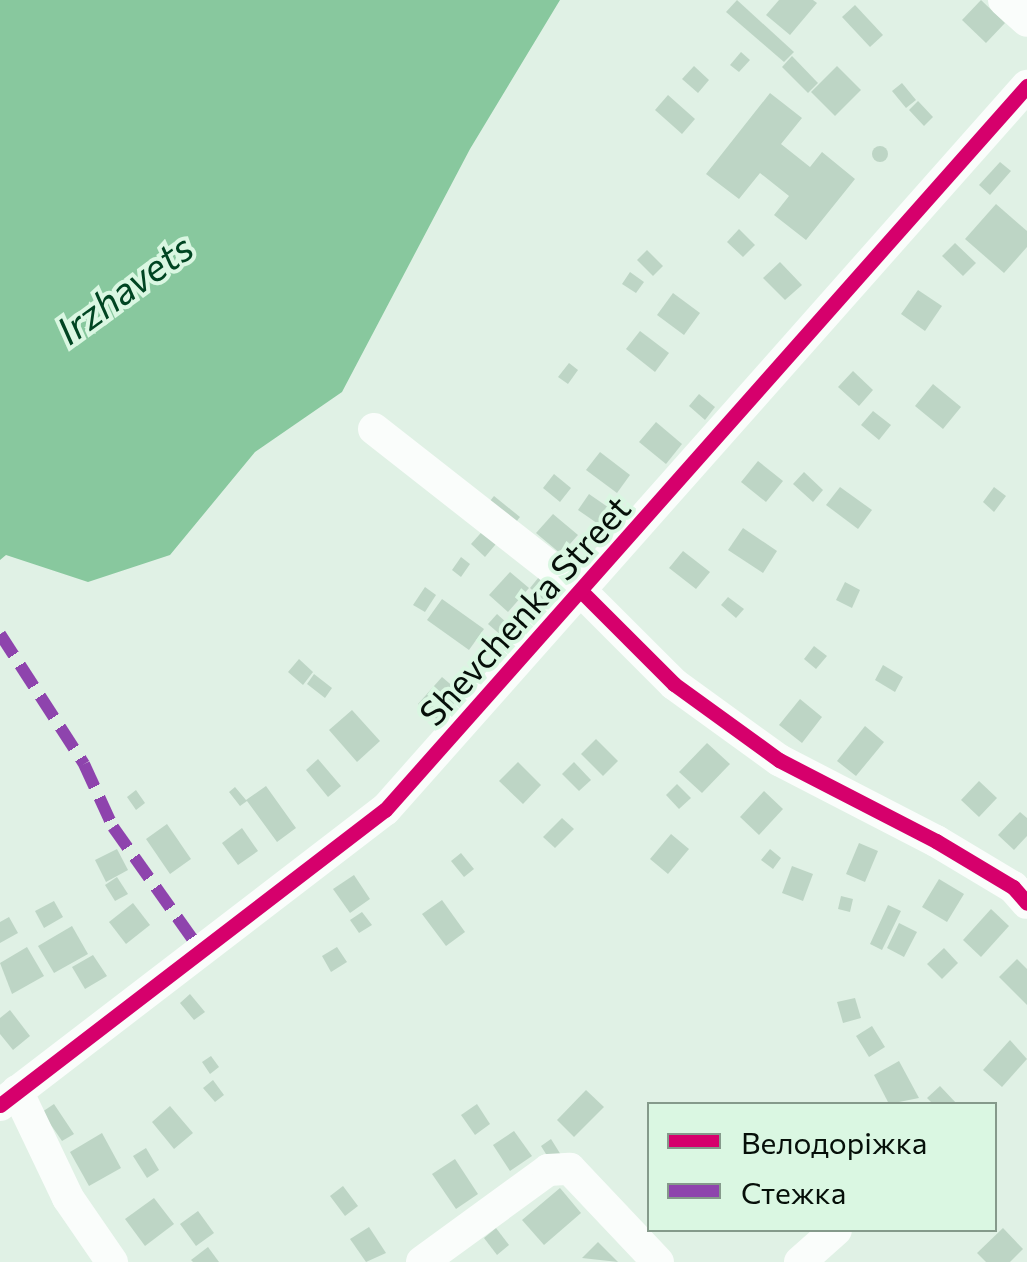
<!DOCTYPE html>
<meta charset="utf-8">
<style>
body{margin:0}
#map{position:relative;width:1027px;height:1262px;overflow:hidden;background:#e0f1e5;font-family:Commissioner,sans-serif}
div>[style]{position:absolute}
.water>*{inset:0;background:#88c89e}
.building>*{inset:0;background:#bdd5c5}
.round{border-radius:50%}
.minor>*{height:32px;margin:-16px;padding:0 16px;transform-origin:16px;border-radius:16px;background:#fafdfb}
.quiet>*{height:12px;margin-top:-6px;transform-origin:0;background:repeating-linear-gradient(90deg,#8e44ad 0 25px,transparent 0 37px)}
.cycleway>*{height:15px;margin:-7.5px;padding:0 7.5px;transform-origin:7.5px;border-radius:7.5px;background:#d6006c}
span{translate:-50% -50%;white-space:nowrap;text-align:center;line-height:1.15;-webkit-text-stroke:8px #daf7e2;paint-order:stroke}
.street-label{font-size:35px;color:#060f09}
.water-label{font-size:38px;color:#004522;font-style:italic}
.legend{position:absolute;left:647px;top:1102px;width:350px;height:130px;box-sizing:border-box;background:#daf7e2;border:2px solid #859a8b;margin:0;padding:12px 18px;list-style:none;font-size:30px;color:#060f09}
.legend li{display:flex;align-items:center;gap:20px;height:50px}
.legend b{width:50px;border:2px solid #859a8b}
</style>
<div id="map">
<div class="water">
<i style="clip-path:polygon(0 0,560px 0,470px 149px,342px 392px,255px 452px,170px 555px,88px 582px,6px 555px,0 560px)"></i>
</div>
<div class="building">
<i style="clip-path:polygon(737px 0,794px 52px,784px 62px,726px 12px)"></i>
<i style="clip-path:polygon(779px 0,813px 0,817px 3px,790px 35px,766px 15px)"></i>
<i style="clip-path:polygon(981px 0,1005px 23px,986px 43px,962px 20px)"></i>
<i style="clip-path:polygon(855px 5px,883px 35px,870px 47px,842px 17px)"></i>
<i style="clip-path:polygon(741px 52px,750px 60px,739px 72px,730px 65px)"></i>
<i style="clip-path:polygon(792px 56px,818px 83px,808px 93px,782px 67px)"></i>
<i style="clip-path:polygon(694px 66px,709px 80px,698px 93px,682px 79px)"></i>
<i style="clip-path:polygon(837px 66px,861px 90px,835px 116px,811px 92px)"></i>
<i style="clip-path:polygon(902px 83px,916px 100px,906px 108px,892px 91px)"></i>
<i style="clip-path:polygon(770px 93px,802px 118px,781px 144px,810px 167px,822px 152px,855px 179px,806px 240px,774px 215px,789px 196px,760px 173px,739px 199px,706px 174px)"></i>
<i style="clip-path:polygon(668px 95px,695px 119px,682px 134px,655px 110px)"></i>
<i style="clip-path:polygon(918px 101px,933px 117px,924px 126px,909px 110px)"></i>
<i class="round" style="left:872px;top:146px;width:16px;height:16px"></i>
<i style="clip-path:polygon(1000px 162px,1011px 171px,990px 195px,979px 185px)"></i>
<i style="clip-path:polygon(996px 204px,1027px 231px,1027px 247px,1004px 273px,965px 239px)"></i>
<i style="clip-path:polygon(739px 229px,755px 245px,743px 257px,727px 242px)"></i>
<i style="clip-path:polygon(955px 243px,976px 263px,963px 276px,942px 256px)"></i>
<i style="clip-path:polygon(647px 250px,663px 266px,653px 276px,637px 260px)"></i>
<i style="clip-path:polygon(780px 262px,802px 285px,785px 300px,763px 278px)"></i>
<i style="clip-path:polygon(630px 272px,644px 282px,636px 293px,622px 284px)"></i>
<i style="clip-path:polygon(918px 290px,942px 306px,925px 331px,901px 314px)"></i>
<i style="clip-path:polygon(673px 293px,700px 313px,684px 335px,657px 315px)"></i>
<i style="clip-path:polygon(640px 331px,669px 353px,655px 372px,626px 349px)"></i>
<i style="clip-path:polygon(569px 363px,578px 370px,568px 384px,558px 377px)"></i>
<i style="clip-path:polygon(853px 371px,873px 390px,859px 406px,838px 387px)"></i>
<i style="clip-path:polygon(933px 384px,961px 407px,943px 429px,915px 406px)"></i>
<i style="clip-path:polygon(699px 394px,715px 407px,705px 420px,689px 406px)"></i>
<i style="clip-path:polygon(873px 411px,891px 425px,879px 440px,861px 425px)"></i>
<i style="clip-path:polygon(656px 422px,682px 444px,666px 464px,639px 442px)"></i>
<i style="clip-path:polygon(600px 452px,630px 475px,617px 493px,586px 470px)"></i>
<i style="clip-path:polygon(758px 461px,783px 481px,766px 502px,741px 482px)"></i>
<i style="clip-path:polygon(804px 472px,823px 490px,813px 502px,793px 484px)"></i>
<i style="clip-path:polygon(554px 474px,571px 488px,560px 502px,543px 488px)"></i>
<i style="clip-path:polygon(840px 487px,872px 510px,858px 529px,826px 505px)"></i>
<i style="clip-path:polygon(994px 487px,1006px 496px,994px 512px,983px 502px)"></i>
<i style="clip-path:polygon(589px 494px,615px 512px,604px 528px,578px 510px)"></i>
<i style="clip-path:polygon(494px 496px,520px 517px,512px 527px,486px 506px)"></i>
<i style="clip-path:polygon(553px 514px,578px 535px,561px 554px,536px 533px)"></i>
<i style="clip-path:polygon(487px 526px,501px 538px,485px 557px,471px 544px)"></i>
<i style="clip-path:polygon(743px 528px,777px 551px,763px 573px,728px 550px)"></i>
<i style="clip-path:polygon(683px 551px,710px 572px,696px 589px,669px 568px)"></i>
<i style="clip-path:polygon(461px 557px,470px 564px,461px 577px,452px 570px)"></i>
<i style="clip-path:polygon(510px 572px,529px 588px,508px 612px,489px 595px)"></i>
<i style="clip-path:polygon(543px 572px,561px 587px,547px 603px,530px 588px)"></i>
<i style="clip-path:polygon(845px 582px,860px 590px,852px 608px,836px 600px)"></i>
<i style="clip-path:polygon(425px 587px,436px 595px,425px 612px,413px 605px)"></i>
<i style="clip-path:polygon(728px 597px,744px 609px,736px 618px,721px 605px)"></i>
<i style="clip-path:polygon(442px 599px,484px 629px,469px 650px,427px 620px)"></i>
<i style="clip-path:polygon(497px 614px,518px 633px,510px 643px,488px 624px)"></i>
<i style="clip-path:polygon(814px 646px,827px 656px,816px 669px,804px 659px)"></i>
<i style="clip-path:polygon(299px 659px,313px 672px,303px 685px,288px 672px)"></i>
<i style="clip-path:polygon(883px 665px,903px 677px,895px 692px,875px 680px)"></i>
<i style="clip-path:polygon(314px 674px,332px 688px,325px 698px,307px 684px)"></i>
<i style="clip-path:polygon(442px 677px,462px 694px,439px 721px,418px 704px)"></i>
<i style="clip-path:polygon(800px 699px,822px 717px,802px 743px,779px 725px)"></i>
<i style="clip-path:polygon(352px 710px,380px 741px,357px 762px,329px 730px)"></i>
<i style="clip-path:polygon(865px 726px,884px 742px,856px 776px,837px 761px)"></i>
<i style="clip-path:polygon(596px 739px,618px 761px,603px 776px,581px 754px)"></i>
<i style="clip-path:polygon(707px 743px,730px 764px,702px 793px,679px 772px)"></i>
<i style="clip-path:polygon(318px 759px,341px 786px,328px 797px,306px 770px)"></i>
<i style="clip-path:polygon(518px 762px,541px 785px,523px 804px,499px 781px)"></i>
<i style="clip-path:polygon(574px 762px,591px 780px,579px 791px,562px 774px)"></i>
<i style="clip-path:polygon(979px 781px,997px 798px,979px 817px,961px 800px)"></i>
<i style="clip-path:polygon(677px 784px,691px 798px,679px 809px,666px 795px)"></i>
<i style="clip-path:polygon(266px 786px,296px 828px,277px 842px,247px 801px,240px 806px,229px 792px,235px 787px,246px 800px)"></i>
<i style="clip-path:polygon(136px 790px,145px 803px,136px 810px,127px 797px)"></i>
<i style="clip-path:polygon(764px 791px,783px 809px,759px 835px,740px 817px)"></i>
<i style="clip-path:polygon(1020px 812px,1027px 818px,1027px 836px,1014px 850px,998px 835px)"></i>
<i style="clip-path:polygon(562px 818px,574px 829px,555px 848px,543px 837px)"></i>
<i style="clip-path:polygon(167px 824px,191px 859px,170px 874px,146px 839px)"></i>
<i style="clip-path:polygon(242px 828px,258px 851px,238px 865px,222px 843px)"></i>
<i style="clip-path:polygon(671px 834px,689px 849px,668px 874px,650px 859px)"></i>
<i style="clip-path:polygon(859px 843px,878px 851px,865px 882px,846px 874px)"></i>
<i style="clip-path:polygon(117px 849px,128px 870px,106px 882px,95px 860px)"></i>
<i style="clip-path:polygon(770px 849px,781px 858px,773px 869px,761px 860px)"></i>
<i style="clip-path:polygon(461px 853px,474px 869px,464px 877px,451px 861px)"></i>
<i style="clip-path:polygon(792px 866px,813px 874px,803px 901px,782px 893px)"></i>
<i style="clip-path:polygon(354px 875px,370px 899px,350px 913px,333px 889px)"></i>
<i style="clip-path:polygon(117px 877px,128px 894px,115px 901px,105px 885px)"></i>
<i style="clip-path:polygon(939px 879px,964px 894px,947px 922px,922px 907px)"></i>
<i style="clip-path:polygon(841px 896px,853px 899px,850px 912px,838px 909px)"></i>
<i style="clip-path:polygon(442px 900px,465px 932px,446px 946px,422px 914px)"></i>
<i style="clip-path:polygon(54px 901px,63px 917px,44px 928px,35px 911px)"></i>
<i style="clip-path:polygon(133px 903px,150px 925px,126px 944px,109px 922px)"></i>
<i style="clip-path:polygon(888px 905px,901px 911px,882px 950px,870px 944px)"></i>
<i style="clip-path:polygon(991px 909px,1009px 926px,981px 957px,963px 940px)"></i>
<i style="clip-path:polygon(362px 912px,372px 925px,359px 933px,350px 920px)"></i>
<i style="clip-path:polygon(9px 917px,18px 933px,0 943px,0 922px)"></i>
<i style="clip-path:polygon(899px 923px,917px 932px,904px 957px,887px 948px)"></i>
<i style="clip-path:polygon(72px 926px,88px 954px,54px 973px,38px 946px)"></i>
<i style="clip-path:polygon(27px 947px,44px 976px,12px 994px,0 963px)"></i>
<i style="clip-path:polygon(337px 947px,347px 962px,331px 972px,322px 956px)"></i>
<i style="clip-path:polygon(944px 948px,958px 963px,942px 979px,927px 964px)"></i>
<i style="clip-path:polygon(93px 955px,107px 976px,85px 989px,72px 967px)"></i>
<i style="clip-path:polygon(1017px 959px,1027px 969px,1027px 1005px,999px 977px)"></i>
<i style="clip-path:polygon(190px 994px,205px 1012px,194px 1020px,180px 1003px)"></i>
<i style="clip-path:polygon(855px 998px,861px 1018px,843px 1023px,837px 1002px)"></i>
<i style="clip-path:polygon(10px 1010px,30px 1036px,13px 1050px,0 1034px,0 1018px)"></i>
<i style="clip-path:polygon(872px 1026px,885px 1047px,869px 1057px,856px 1036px)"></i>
<i style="clip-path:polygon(1010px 1040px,1027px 1059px,1002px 1087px,983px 1070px)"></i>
<i style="clip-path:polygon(211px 1056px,219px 1067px,210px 1074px,202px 1062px)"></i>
<i style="clip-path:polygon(899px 1061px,919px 1098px,889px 1104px,874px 1075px)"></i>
<i style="clip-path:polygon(213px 1080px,224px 1095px,215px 1102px,203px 1088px)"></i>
<i style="clip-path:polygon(940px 1086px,957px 1104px,933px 1104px,927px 1098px)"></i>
<i style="clip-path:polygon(586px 1090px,604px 1107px,574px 1137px,557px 1120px)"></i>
<i style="clip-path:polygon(54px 1104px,74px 1134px,62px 1141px,42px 1112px)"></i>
<i style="clip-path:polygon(477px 1104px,490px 1124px,475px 1135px,461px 1115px)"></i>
<i style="clip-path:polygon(170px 1106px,193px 1133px,174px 1149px,152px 1122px)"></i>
<i style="clip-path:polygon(514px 1131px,532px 1156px,510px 1171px,493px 1145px)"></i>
<i style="clip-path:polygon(102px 1133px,121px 1168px,89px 1186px,70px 1152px)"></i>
<i style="clip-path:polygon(551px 1139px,561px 1155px,551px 1162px,541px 1146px)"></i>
<i style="clip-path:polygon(146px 1148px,159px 1170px,147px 1178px,133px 1156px)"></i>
<i style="clip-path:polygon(455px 1159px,478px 1194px,456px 1209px,432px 1174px)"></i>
<i style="clip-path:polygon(343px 1186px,358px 1206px,345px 1216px,330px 1196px)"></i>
<i style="clip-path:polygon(560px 1188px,581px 1213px,544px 1245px,522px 1220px)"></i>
<i style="clip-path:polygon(154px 1198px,174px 1224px,145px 1246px,125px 1219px)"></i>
<i style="clip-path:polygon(198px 1211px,214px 1233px,196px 1246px,180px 1224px)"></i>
<i style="clip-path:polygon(369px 1227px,386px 1253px,366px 1262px,350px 1239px)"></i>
<i style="clip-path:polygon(496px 1228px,509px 1245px,497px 1255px,484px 1238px)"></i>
<i style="clip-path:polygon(1003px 1228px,1023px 1249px,1010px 1262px,986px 1262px,977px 1253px)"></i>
<i style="clip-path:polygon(598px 1242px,618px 1262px,582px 1258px)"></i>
<i style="clip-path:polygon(208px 1247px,219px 1262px,193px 1262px,191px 1260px)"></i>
</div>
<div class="minor">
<i style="left:1004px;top:0;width:31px;rotate:42deg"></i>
<i style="left:374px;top:429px;width:264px;rotate:38.1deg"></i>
<i style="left:582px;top:592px;width:130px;rotate:45deg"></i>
<i style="left:674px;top:684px;width:130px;rotate:35.9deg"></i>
<i style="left:779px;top:760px;width:177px;rotate:27.3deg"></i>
<i style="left:936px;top:841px;width:90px;rotate:30.9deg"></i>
<i style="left:1013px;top:887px;width:21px;rotate:49deg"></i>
<i style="left:17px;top:1091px;width:119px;rotate:64.5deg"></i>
<i style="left:68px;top:1198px;width:78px;rotate:55.5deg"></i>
<i style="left:0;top:1105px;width:485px;rotate:-37.5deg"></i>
<i style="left:385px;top:810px;width:968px;rotate:-48.44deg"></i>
<i style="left:422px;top:1262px;width:156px;rotate:-36.1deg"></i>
<i style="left:548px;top:1170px;width:22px;rotate:-3deg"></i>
<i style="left:570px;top:1169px;width:128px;rotate:46.6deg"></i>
<i style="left:800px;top:1262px;width:48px;rotate:-41.6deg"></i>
</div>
<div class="quiet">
<i style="left:0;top:634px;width:155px;rotate:57.1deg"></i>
<i style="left:84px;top:764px;width:69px;rotate:65.3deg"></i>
<i style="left:113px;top:827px;width:152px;rotate:54.6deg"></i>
</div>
<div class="cycleway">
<i style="left:582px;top:592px;width:130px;rotate:45deg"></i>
<i style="left:674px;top:684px;width:130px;rotate:35.9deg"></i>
<i style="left:779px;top:760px;width:177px;rotate:27.3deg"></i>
<i style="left:936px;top:841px;width:90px;rotate:30.9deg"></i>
<i style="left:1013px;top:887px;width:21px;rotate:49deg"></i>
<i style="left:0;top:1105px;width:485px;rotate:-37.5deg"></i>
<i style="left:385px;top:810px;width:968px;rotate:-48.44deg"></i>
</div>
<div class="street-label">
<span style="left:524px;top:610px;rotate:-48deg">Shevchenka Street</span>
</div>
<div class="water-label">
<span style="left:124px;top:288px;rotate:-36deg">Irzhavets</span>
</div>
<ul class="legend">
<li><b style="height:12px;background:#d6006c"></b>Велодоріжка</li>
<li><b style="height:12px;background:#8e44ad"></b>Стежка</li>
</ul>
</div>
